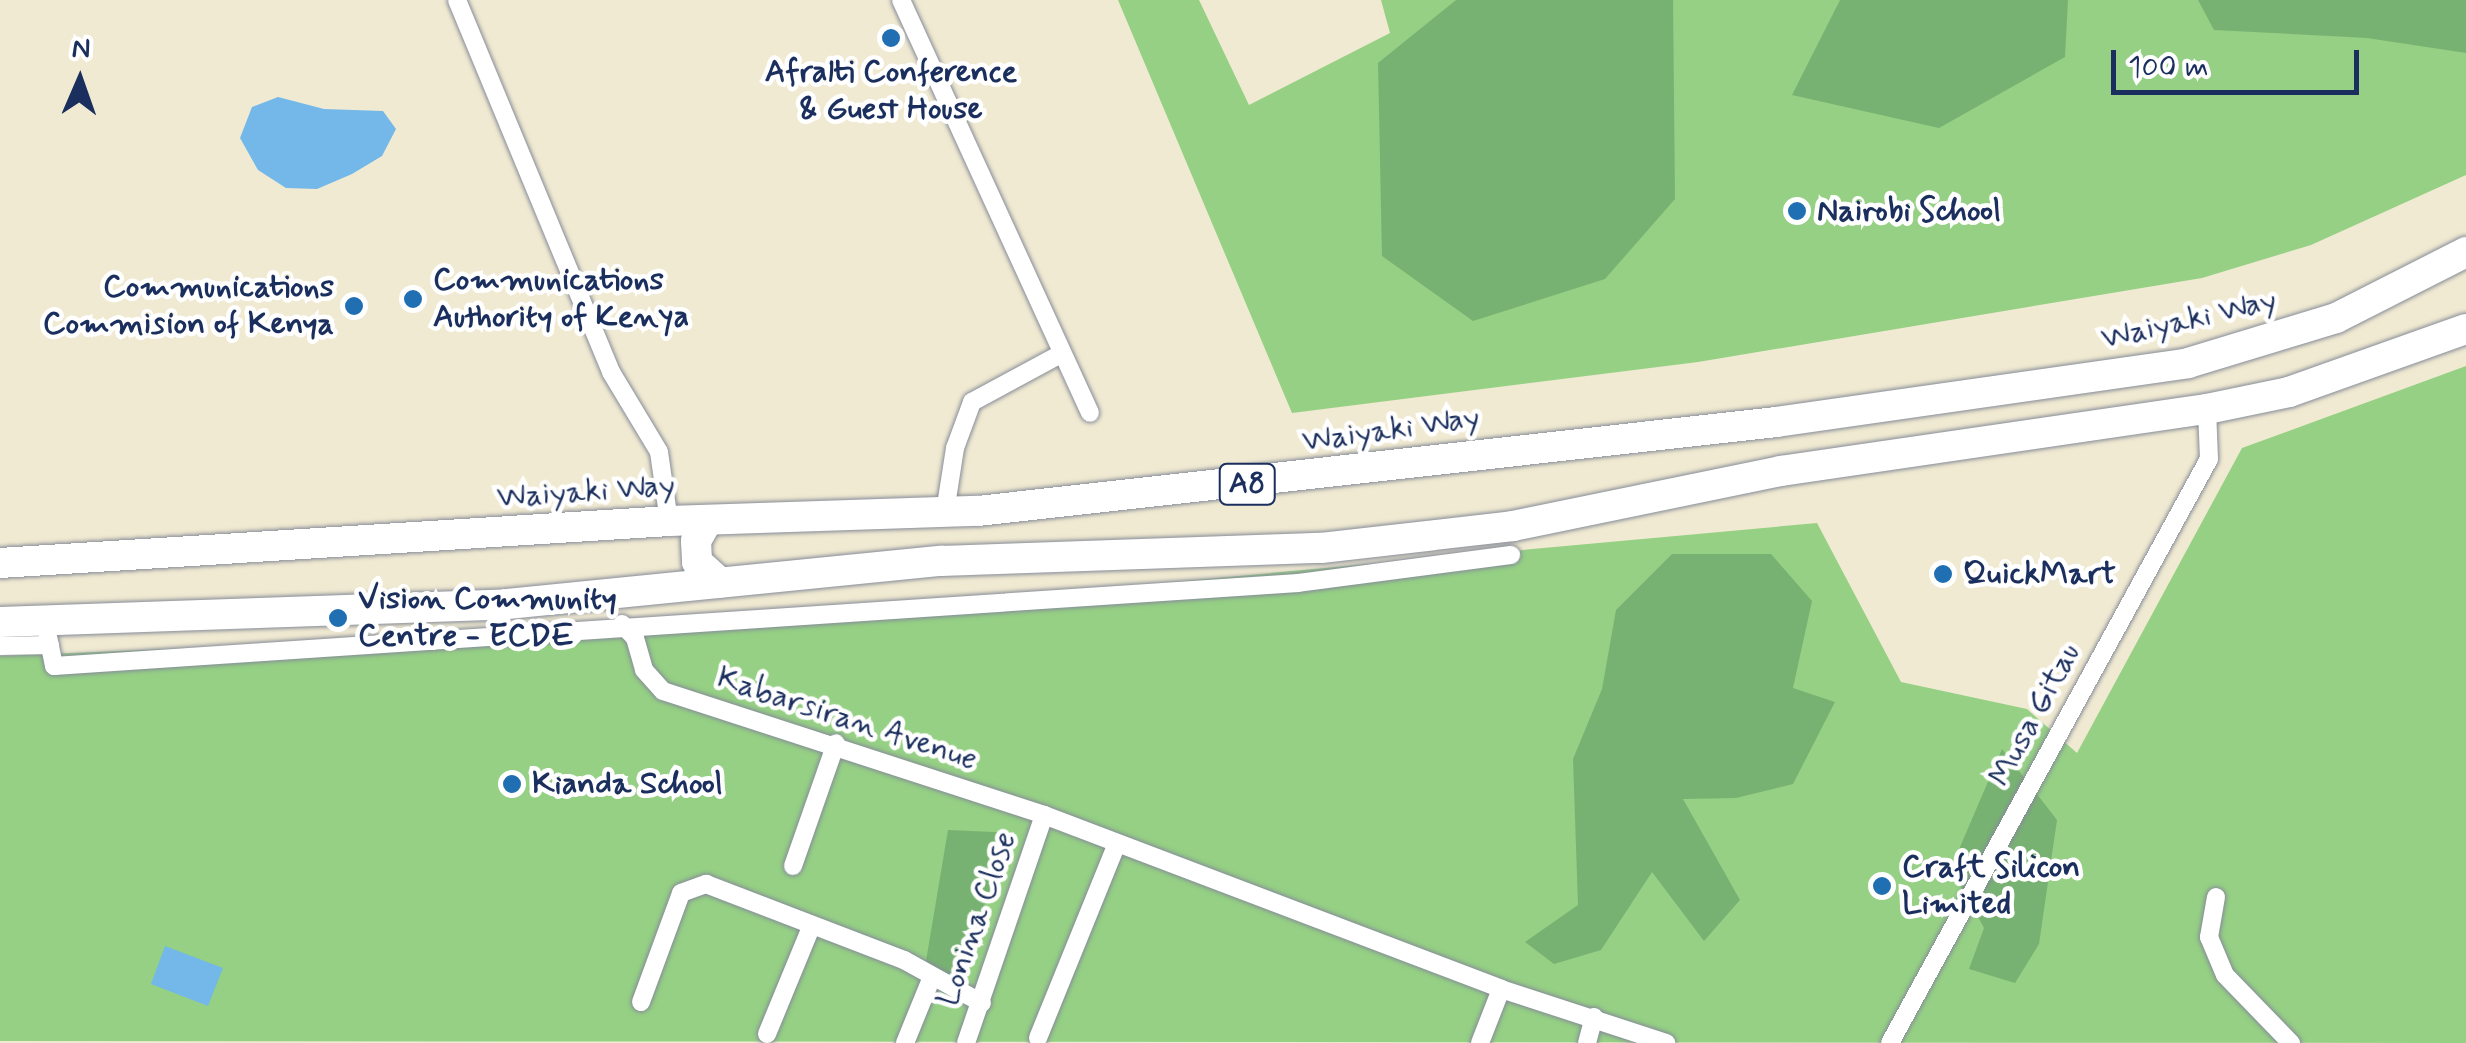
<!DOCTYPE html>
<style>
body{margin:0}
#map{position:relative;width:2466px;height:1043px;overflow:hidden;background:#f1ead2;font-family:Mynerve,sans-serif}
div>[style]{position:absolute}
.green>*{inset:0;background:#95d084}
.forest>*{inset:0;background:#78b272}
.water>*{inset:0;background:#73b8e9}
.roads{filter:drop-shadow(0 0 2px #868c98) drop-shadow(0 0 2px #868c98)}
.street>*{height:18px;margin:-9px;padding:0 9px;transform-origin:9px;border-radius:9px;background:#fff}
.highway>*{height:30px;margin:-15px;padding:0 15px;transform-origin:15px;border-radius:15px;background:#fff}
.dots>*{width:28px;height:28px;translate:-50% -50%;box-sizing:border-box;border:5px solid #fff;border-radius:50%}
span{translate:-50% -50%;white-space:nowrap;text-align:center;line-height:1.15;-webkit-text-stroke:9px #fff;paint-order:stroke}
.shield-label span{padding:2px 8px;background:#fff;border:2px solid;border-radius:8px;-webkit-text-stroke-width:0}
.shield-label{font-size:30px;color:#1b2f5e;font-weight:700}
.poi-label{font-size:32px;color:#1b2f5e;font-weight:700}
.left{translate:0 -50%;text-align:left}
.right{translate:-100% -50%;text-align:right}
.street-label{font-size:32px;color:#1b2f5e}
.north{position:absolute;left:30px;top:30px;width:100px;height:100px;-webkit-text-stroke:8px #fff;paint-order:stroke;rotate:2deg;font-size:28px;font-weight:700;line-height:40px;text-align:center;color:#1b2f5e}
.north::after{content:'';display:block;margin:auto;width:35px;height:45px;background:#1b2f5e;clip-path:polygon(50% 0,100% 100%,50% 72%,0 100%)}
.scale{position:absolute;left:2111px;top:50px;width:248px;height:45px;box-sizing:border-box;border:5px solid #1b2f5e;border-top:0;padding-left:12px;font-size:30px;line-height:35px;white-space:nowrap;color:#1b2f5e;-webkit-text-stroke:8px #fff;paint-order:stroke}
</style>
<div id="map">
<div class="green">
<i style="clip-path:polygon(1118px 0,1199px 0,1249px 105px,1390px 33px,1381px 0,2466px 0,2466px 175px,2311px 245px,2202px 278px,1698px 362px,1292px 413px)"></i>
<i style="clip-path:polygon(2466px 366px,2466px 1043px,0 1041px,0 656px,670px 628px,1817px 523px,1901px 682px,2027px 709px,2077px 753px,2242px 448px)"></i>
</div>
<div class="forest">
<i style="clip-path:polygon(1456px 0,1673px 0,1675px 199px,1605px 279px,1473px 321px,1382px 256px,1378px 63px)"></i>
<i style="clip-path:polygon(1840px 0,2068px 0,2065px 57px,1939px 128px,1792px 95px)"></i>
<i style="clip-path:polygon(2198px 0,2466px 0,2466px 53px,2367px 38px,2214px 30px)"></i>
<i style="clip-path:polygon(1672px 554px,1771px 554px,1812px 601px,1793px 688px,1835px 702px,1793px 784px,1736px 798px,1683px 799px,1740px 900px,1704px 941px,1652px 872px,1601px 950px,1554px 964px,1525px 942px,1578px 905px,1573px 759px,1602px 689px,1616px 610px)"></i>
<i style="clip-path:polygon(2002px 749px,2057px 820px,2039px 944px,2015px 983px,1969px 969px,1984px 928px,1951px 868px)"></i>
<i style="clip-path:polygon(948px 830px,1016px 833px,958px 965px,956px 991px,926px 961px)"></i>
</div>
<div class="water">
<i style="clip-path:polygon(278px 97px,324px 109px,383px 111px,396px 129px,382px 156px,352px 174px,317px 189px,286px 188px,258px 170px,240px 138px,252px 107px)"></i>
<i style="clip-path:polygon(165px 946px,223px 968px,208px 1006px,151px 984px)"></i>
</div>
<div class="roads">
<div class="street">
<i style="left:457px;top:0;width:403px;rotate:67.5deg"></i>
<i style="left:611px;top:372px;width:93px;rotate:59deg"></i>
<i style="left:659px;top:452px;width:70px;rotate:81.8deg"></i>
<i style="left:901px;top:0;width:454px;rotate:65.4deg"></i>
<i style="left:945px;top:512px;width:65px;rotate:-81.1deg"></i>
<i style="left:955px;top:448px;width:49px;rotate:-69.7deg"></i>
<i style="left:972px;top:402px;width:99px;rotate:-28.4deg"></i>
<i style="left:45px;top:622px;width:45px;rotate:78.4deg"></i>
<i style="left:54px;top:666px;width:1247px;rotate:-3.82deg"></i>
<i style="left:1298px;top:583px;width:215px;rotate:-7.5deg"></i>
<i style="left:622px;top:624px;width:19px;rotate:47deg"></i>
<i style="left:635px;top:638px;width:33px;rotate:74deg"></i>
<i style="left:644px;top:670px;width:28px;rotate:48deg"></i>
<i style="left:663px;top:691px;width:401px;rotate:18deg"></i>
<i style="left:1044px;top:815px;width:489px;rotate:20.8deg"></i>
<i style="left:1501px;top:989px;width:174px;rotate:18.1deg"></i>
<i style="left:0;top:646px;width:50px;rotate:-1.1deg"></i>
<i style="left:793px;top:866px;width:130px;rotate:-70.7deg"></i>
<i style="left:2216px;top:897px;width:41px;rotate:99.9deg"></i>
<i style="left:2209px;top:937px;width:41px;rotate:67.2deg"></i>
<i style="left:2225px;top:975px;width:95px;rotate:45.9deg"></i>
<i style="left:641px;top:1002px;width:116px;rotate:-69.8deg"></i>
<i style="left:681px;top:893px;width:27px;rotate:-20deg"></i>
<i style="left:706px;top:884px;width:212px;rotate:21deg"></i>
<i style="left:904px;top:960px;width:89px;rotate:28.9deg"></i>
<i style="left:767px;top:1034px;width:116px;rotate:-67.6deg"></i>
<i style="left:1038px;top:1038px;width:207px;rotate:-67.9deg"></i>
<i style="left:905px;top:1043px;width:71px;rotate:-67.8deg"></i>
<i style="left:966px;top:1043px;width:241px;rotate:-71.1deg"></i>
<i style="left:1480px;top:1043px;width:58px;rotate:-68.7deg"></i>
<i style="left:1587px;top:1043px;width:27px;rotate:-75deg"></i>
<i style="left:1890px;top:1043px;width:665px;rotate:-61.36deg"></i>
<i style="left:2209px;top:459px;width:50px;rotate:-92.3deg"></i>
</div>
<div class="highway">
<i style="left:708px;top:520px;width:24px;rotate:120deg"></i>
<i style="left:696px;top:541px;width:21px;rotate:87deg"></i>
<i style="left:697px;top:562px;width:31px;rotate:42deg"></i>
<i style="left:0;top:563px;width:670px;rotate:-3.59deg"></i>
<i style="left:669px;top:521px;width:309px;rotate:-1.9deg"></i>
<i style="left:978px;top:511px;width:803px;rotate:-6.36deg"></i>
<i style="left:1776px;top:422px;width:416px;rotate:-8.1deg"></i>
<i style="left:2188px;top:363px;width:155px;rotate:-16.9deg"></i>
<i style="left:2336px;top:318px;width:146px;rotate:-26.9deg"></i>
<i style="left:0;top:622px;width:497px;rotate:-2deg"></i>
<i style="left:497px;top:605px;width:446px;rotate:-5.7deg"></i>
<i style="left:941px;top:561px;width:380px;rotate:-2deg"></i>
<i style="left:1321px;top:548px;width:193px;rotate:-6.5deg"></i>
<i style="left:1513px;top:526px;width:274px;rotate:-11.6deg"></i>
<i style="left:1781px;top:471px;width:430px;rotate:-8.3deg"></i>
<i style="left:2207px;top:409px;width:84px;rotate:-11.7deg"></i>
<i style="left:2289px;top:392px;width:188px;rotate:-19.6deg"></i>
</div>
</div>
<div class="dots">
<i style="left:891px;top:38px;background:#1f6fb2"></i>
<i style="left:1797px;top:211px;background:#1f6fb2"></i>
<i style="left:413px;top:299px;background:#1f6fb2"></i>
<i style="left:354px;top:306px;background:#1f6fb2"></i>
<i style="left:1943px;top:574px;background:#1f6fb2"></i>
<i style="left:338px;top:618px;background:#1f6fb2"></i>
<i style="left:512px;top:784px;background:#1f6fb2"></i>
<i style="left:1882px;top:886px;background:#1f6fb2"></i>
</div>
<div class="shield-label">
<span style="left:1247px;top:484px">A8</span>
</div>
<div class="poi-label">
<span style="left:891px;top:91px">Afralti Conference<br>&amp; Guest House</span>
<span class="left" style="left:1817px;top:211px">Nairobi School</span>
<span class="left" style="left:433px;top:299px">Communications<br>Authority of Kenya</span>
<span class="right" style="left:334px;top:306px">Communications<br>Commision of Kenya</span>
<span class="left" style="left:1963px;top:574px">QuickMart</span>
<span class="left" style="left:358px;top:618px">Vision Community<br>Centre - ECDE</span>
<span class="left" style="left:532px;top:784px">Kianda School</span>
<span class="left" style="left:1902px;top:886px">Craft Silicon<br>Limited</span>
</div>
<div class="street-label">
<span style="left:2189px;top:320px;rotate:-13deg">Waiyaki Way</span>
<span style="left:1391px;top:430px;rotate:-8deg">Waiyaki Way</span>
<span style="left:586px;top:492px;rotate:-4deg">Waiyaki Way</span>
<span style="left:2035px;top:715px;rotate:-62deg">Musa Gitau</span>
<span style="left:847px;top:719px;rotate:18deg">Kabarsiran Avenue</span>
<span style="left:977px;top:919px;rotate:-71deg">Lonina Close</span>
</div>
<div class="north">N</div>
<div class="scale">100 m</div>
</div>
